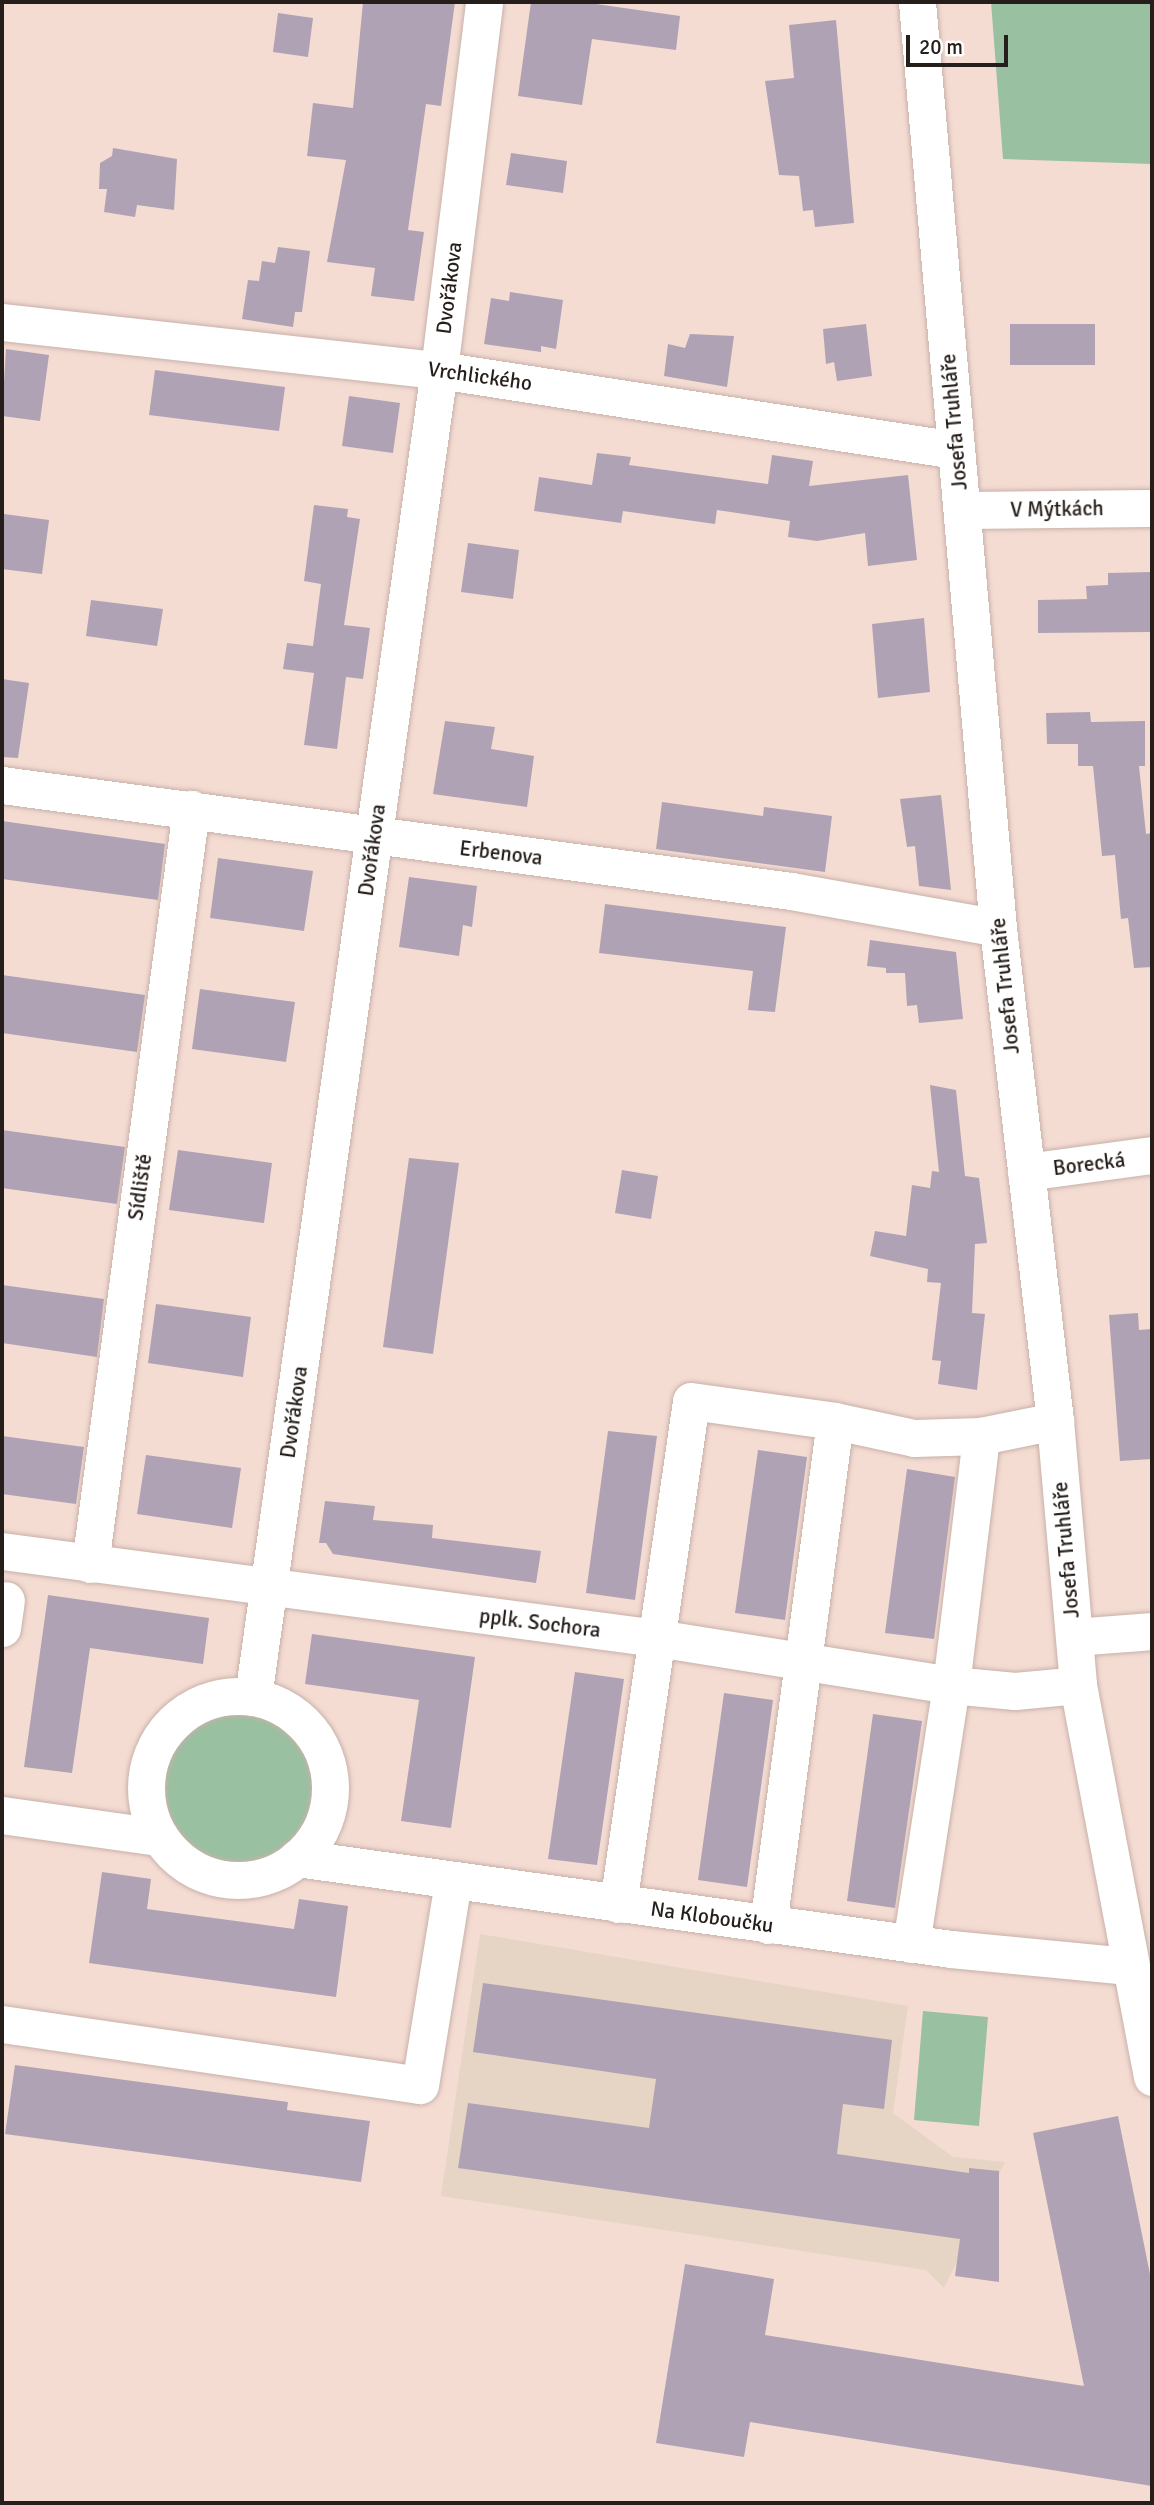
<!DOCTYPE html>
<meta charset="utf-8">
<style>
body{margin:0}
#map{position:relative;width:1154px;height:2505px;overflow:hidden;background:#f4dcd3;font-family:Signika,sans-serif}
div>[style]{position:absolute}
.industrial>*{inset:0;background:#e6d5c4}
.green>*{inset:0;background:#99c1a1}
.round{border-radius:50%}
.building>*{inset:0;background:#afa2b4}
.roads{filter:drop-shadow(0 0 2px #c8b1a8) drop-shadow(0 0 2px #c8b1a8)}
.minor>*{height:37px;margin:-18.5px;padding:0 18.5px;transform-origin:18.5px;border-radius:18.5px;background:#fff}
.minor>.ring{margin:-18.5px;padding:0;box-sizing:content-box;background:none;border:37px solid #fff;border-radius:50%}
span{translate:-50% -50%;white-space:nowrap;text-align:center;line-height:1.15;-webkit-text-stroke:6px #fff;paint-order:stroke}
.street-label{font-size:21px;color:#261e1a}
.frame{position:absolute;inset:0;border:4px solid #261e1a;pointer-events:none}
.scale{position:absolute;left:906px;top:35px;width:102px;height:32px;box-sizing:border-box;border:4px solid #261e1a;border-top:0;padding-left:9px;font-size:21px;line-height:24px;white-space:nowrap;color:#261e1a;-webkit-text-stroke:5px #fff;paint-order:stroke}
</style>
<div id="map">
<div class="industrial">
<i style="clip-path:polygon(480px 1934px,908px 2006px,893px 2113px,953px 2157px,1005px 2162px,944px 2288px,926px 2270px,441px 2196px)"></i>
</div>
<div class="green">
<i style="clip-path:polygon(991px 2px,1152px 2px,1152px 164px,1003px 159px)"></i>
<i class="round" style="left:162px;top:1712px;width:152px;height:152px"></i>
<i style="clip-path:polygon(923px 2011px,988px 2017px,979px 2126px,914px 2120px)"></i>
</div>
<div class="building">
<i style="clip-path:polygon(363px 2px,455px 2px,441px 106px,426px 104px,408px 230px,424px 232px,414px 301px,371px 296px,375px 268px,327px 262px,346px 160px,307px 156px,313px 103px,353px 108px)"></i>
<i style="clip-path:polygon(531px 2px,582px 2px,680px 16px,676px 50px,592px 39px,582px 105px,518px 96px)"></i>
<i style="clip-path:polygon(278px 13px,313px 18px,308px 57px,273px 52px)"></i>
<i style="clip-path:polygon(836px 20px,854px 223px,815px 227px,813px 210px,803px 211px,799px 176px,779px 175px,765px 81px,794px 78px,789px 25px)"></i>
<i style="clip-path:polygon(113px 148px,177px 159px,174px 210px,137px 205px,135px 217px,104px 212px,107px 189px,99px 189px,100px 163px,112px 156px)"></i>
<i style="clip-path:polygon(511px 153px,567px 161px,563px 193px,506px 185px)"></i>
<i style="clip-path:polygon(278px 247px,310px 251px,302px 312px,295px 312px,293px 327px,242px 319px,248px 280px,259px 281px,262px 261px,275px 263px)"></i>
<i style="clip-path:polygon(510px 292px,563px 300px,556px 349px,541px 346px,541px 352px,484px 344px,491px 298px,509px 301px)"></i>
<i style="clip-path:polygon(866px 324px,872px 376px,837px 381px,834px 362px,826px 364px,823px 329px)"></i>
<i style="clip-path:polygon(1010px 324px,1095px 324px,1095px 365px,1010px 365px)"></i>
<i style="clip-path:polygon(690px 334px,734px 336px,727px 387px,664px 376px,668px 344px,685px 348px)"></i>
<i style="clip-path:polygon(6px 349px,49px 355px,40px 421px,2px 416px)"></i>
<i style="clip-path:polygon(155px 370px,285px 387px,279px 431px,149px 415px)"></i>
<i style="clip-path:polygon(349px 396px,400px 403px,393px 453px,342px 446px)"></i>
<i style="clip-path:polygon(597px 453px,631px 457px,629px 465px,768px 484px,772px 455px,813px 461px,809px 486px,908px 475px,917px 560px,868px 566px,865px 533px,817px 541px,788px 537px,790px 521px,717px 510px,715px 524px,623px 511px,621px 523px,534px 511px,539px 477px,592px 485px)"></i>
<i style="clip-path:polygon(314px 505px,348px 509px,347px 517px,360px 519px,344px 625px,370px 628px,363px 679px,346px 677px,337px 749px,304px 745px,314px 673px,283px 669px,287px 643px,313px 646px,321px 584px,304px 581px)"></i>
<i style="clip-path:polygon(4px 514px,49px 520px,42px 574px,2px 569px)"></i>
<i style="clip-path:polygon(468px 543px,519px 550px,513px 599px,461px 592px)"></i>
<i style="clip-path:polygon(1152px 572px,1152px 632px,1038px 633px,1038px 600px,1087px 599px,1086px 586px,1108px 585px,1108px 573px)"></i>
<i style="clip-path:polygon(91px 600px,163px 609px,157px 646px,86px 636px)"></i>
<i style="clip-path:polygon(924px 618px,930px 692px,878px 698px,872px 624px)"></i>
<i style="clip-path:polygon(2px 679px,29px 683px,18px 758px,2px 757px)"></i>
<i style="clip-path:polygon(1090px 712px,1091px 722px,1145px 721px,1145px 766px,1139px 766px,1146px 834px,1152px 833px,1152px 967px,1134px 968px,1128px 918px,1121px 919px,1115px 855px,1102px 856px,1093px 766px,1078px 766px,1078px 744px,1047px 744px,1046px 713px)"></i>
<i style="clip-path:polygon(445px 721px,495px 727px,491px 749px,534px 756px,527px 807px,433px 794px)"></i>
<i style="clip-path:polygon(941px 795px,944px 822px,951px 890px,919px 886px,915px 846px,907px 847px,900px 799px)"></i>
<i style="clip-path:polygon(662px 802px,763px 816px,764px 807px,832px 816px,825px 872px,656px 849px)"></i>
<i style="clip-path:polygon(2px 821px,165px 844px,158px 900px,2px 879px)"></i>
<i style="clip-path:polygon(218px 858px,313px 871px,304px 931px,210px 918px)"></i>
<i style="clip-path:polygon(409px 877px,477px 886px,472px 927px,463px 925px,459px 956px,399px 947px)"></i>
<i style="clip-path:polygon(605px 904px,786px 927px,775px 1012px,748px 1010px,753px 971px,599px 953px)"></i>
<i style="clip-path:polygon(870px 940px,956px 952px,963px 1019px,919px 1023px,917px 1005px,907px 1006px,905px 973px,886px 973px,886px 968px,867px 966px)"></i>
<i style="clip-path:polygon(2px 975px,145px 995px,137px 1052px,2px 1033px)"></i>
<i style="clip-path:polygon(200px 989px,295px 1002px,286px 1062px,192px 1049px)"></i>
<i style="clip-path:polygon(930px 1085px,956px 1090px,965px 1176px,979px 1178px,987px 1243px,975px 1244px,972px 1313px,985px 1314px,977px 1390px,938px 1384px,941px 1361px,932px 1360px,941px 1283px,927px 1282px,928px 1269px,870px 1256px,875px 1231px,906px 1236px,912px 1185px,930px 1188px,932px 1171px,939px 1172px)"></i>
<i style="clip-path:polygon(2px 1130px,125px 1147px,117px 1204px,2px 1188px)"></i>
<i style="clip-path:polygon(178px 1150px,272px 1163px,264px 1223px,169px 1210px)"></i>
<i style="clip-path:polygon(409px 1158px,459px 1163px,433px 1354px,383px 1347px)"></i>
<i style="clip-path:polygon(622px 1170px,658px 1176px,651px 1219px,615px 1213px)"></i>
<i style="clip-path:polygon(2px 1285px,104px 1299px,97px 1357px,2px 1343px)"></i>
<i style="clip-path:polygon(156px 1304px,251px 1317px,243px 1377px,148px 1363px)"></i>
<i style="clip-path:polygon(1138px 1313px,1139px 1330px,1152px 1329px,1152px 1459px,1120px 1461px,1109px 1315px)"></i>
<i style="clip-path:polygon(608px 1431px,657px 1436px,635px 1600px,586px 1593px)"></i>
<i style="clip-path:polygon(2px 1436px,84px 1447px,76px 1504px,2px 1494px)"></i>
<i style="clip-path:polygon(758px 1450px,807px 1457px,785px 1620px,735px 1613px)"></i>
<i style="clip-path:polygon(146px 1455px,241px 1468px,232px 1528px,137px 1514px)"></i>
<i style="clip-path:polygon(907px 1469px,955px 1477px,934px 1639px,885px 1633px)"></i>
<i style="clip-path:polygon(325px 1501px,375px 1506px,373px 1520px,433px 1525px,432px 1538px,541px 1551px,536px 1583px,333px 1554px,326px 1543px,319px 1543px)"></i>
<i style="clip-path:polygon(48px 1595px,209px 1618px,203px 1664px,90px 1648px,72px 1773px,24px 1767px)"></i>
<i style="clip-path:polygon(312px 1634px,475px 1657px,451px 1828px,401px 1821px,419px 1700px,305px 1684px)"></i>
<i style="clip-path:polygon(575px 1672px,624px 1679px,597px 1865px,548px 1859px)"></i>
<i style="clip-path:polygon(724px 1693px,773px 1700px,747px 1887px,698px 1880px)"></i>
<i style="clip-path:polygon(873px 1714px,922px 1721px,895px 1908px,847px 1901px)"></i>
<i style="clip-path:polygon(102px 1872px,151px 1879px,147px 1909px,294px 1929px,299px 1899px,348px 1906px,336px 1997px,89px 1963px)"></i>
<i style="clip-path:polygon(483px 1983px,892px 2040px,884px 2109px,843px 2104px,837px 2154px,969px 2173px,969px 2168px,999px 2171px,999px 2282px,955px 2276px,960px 2239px,458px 2168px,468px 2103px,649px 2128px,656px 2079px,473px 2052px)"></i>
<i style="clip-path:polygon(15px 2065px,288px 2102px,287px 2110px,370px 2121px,361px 2182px,5px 2134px)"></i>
<i style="clip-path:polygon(1118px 2116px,1152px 2284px,1152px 2486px,750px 2422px,744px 2457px,656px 2443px,685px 2264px,774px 2279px,765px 2335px,1084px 2386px,1033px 2133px)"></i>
</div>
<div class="roads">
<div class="minor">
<i style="left:917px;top:2px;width:930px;rotate:85deg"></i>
<i style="left:998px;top:928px;width:496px;rotate:83.4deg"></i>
<i style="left:1055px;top:1421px;width:265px;rotate:85deg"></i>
<i style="left:1078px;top:1685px;width:399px;rotate:79.3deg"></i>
<i style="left:2px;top:322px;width:440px;rotate:6.3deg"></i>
<i style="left:439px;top:370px;width:522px;rotate:8.81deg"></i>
<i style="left:962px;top:510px;width:190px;rotate:-0.6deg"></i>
<i style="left:2px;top:785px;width:796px;rotate:7.65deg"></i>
<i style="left:791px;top:891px;width:210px;rotate:10.1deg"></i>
<i style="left:1026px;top:1172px;width:127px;rotate:-7.7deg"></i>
<i style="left:2px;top:1551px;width:661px;rotate:7.57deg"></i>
<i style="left:657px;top:1638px;width:298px;rotate:9.1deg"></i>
<i style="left:951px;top:1685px;width:64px;rotate:5.4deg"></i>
<i style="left:1015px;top:1691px;width:63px;rotate:-5.4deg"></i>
<i style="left:90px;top:1564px;width:762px;rotate:-82.38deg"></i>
<i style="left:2px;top:1628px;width:28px;rotate:-82deg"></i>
<i style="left:1074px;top:1637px;width:78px;rotate:-4.4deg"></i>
<i class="ring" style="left:146px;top:1696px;width:147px;height:147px"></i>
<i style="left:253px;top:1697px;width:1340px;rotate:-82.02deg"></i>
<i style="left:439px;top:370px;width:371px;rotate:-83deg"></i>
<i style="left:2px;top:1815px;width:159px;rotate:8deg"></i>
<i style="left:297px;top:1858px;width:660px;rotate:7.92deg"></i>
<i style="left:951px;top:1949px;width:179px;rotate:5.5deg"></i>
<i style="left:618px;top:1904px;width:508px;rotate:-81.74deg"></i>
<i style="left:691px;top:1401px;width:145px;rotate:7.9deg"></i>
<i style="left:835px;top:1421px;width:81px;rotate:12.1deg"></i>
<i style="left:914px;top:1438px;width:67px;rotate:-1.7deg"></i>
<i style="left:981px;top:1436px;width:76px;rotate:-11.5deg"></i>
<i style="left:768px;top:1925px;width:508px;rotate:-82.43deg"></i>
<i style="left:911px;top:1944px;width:262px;rotate:-81.2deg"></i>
<i style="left:951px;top:1685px;width:251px;rotate:-83.1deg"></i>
<i style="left:2px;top:2024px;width:422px;rotate:8.3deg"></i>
<i style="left:420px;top:2085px;width:207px;rotate:-80.8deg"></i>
</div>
</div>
<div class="street-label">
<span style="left:449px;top:288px;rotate:-83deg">Dvořákova</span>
<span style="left:480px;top:376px;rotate:8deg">Vrchlického</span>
<span style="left:954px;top:422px;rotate:-95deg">Josefa Truhláře</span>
<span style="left:1057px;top:509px;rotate:-1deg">V Mýtkách</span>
<span style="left:372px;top:850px;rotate:-82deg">Dvořákova</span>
<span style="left:501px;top:853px;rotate:7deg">Erbenova</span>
<span style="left:1005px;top:986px;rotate:-96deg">Josefa Truhláře</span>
<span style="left:1089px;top:1164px;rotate:-7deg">Borecká</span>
<span style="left:140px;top:1187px;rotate:-82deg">Sídliště</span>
<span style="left:294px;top:1412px;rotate:-82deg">Dvořákova</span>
<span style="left:1066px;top:1550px;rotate:-95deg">Josefa Truhláře</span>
<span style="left:540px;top:1623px;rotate:7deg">pplk. Sochora</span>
<span style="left:712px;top:1917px;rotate:8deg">Na Kloboučku</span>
</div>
<div class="frame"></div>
<div class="scale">20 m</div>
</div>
